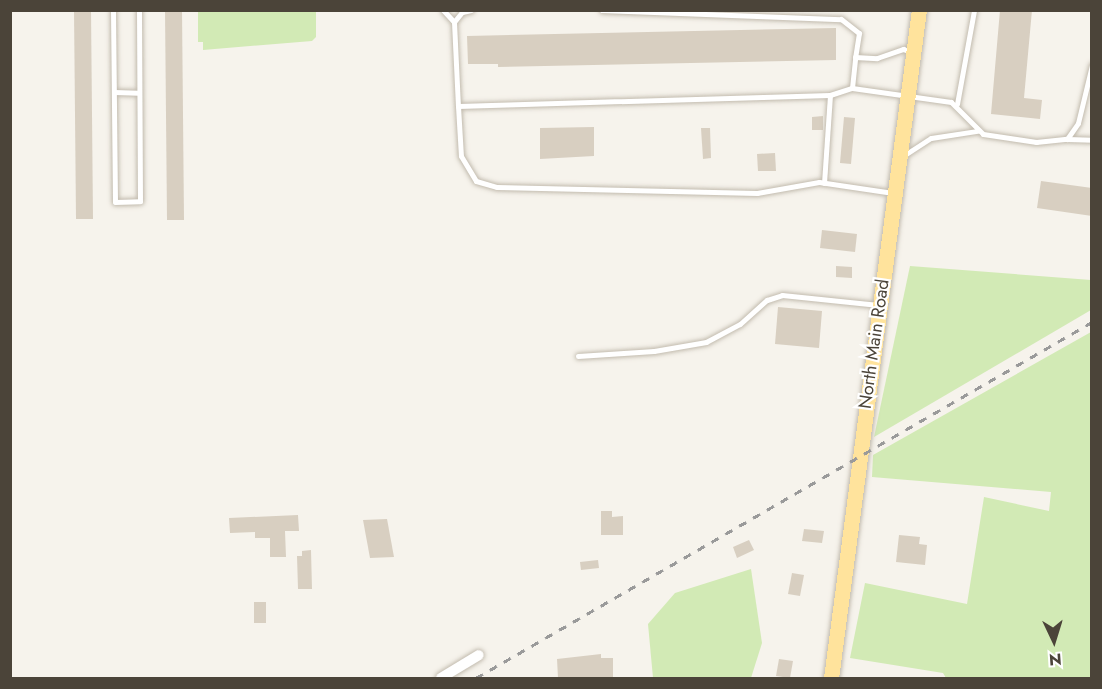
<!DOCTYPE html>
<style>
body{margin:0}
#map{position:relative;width:1102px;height:689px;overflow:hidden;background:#f6f3ec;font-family:Jost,sans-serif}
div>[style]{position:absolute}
.green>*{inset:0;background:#d2eab5}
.building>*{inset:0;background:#d8cfc1}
.roads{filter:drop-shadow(0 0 2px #c2bbae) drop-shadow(0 0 2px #c2bbae)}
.lane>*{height:5px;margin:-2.5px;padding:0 2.5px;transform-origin:2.5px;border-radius:2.5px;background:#fff}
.street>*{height:10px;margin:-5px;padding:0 5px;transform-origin:5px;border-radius:5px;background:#fff}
.primary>*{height:15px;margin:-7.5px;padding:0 7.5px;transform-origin:7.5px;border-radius:7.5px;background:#ffe39c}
.rail>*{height:3px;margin-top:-1.5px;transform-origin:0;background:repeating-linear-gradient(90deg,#9a9a9a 0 8px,transparent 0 16px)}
span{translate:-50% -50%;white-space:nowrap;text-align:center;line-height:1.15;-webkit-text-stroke:4.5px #fff;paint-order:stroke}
.street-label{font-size:18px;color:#4b4439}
.frame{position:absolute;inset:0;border:12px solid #4b4439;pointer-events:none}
.north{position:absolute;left:1024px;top:611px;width:60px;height:60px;-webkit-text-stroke:4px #fff;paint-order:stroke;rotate:176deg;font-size:16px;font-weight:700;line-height:24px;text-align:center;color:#4b4439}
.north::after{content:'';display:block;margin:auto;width:21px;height:27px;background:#4b4439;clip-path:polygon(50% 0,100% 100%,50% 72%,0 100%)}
</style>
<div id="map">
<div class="green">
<i style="clip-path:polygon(198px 11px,316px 11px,316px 37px,312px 41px,203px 50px,203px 42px,198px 42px)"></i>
<i style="clip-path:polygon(910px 266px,1091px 280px,1091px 310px,874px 437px)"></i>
<i style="clip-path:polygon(1091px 332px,1091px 678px,946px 678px,943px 673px,850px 658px,865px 583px,967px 604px,984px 497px,1049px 511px,1051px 492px,872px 477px,873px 455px)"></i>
<i style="clip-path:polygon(751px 569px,762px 643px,751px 678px,653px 678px,648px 624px,675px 593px)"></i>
</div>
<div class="building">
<i style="clip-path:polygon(74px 10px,91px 10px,93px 219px,76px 219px)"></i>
<i style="clip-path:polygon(165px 10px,182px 10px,184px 220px,167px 220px)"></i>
<i style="clip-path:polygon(1000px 10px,1032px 10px,1024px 98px,1042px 100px,1040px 119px,991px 114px)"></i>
<i style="clip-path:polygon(836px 28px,836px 60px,498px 67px,498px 64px,468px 64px,467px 36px)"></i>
<i style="clip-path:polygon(823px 116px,823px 130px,812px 130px,812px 117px)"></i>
<i style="clip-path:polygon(844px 117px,855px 118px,851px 164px,840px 163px)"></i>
<i style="clip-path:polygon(594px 127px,594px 156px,540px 159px,540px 128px)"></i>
<i style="clip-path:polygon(701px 128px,710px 128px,711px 158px,703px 159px)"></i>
<i style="clip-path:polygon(775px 153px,776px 171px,758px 171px,757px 154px)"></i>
<i style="clip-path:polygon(1041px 181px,1092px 188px,1092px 216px,1037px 208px)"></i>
<i style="clip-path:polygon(822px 230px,857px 234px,855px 252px,820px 248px)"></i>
<i style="clip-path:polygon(836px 266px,852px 267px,852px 278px,836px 277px)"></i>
<i style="clip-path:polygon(778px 307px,822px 311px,819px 348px,775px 344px)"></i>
<i style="clip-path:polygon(601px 511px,612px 511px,612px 517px,623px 516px,623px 535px,601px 535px)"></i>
<i style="clip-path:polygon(298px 515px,299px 531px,285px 531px,286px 557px,270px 557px,270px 538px,255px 538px,255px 532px,230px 533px,229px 518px)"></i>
<i style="clip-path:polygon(387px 519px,394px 557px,370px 558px,363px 520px)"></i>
<i style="clip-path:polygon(804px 529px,824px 531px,822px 543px,802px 541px)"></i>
<i style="clip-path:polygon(899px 535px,920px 537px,919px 544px,927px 545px,925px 565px,896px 562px)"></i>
<i style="clip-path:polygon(749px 540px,754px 550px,737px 558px,733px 547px)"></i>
<i style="clip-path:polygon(311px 550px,312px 589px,298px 589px,297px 556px,302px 556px,302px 551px)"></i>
<i style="clip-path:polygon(598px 560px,599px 568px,581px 570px,580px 562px)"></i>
<i style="clip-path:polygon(792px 573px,804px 575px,800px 596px,788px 594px)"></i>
<i style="clip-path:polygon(254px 602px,266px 602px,266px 623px,254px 623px)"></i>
<i style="clip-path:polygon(601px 654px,601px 658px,613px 658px,613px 678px,558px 678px,557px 659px)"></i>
<i style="clip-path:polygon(779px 659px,793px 661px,790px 678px,776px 676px)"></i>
</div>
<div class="roads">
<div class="lane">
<i style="left:113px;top:10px;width:192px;rotate:89.4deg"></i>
<i style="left:115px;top:202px;width:25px;rotate:-2deg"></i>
<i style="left:140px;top:201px;width:191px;rotate:-90.3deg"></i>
<i style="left:443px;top:10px;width:16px;rotate:47deg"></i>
<i style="left:471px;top:10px;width:9px;rotate:167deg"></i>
<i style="left:462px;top:12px;width:13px;rotate:129deg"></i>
<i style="left:454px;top:22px;width:84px;rotate:87.3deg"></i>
<i style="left:458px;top:106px;width:372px;rotate:-1.7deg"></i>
<i style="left:830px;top:95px;width:23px;rotate:-18deg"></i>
<i style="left:852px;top:88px;width:100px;rotate:8deg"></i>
<i style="left:951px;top:102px;width:45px;rotate:45deg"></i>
<i style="left:983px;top:134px;width:54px;rotate:8.6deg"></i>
<i style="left:1036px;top:142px;width:31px;rotate:-6deg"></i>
<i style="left:1067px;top:139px;width:19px;rotate:-55deg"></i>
<i style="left:1078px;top:123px;width:60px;rotate:-76.4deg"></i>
<i style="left:602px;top:10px;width:239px;rotate:2.2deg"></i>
<i style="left:841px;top:19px;width:23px;rotate:38deg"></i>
<i style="left:859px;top:33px;width:24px;rotate:99deg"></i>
<i style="left:855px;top:57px;width:22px;rotate:3deg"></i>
<i style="left:877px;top:58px;width:28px;rotate:-19deg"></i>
<i style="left:903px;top:49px;width:9px;rotate:21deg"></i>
<i style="left:852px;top:88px;width:31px;rotate:-84deg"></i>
<i style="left:114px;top:92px;width:24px;rotate:2deg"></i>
<i style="left:957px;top:104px;width:96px;rotate:-79.7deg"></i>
<i style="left:458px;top:106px;width:50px;rotate:86.6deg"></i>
<i style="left:461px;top:156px;width:29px;rotate:59deg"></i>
<i style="left:476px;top:181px;width:22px;rotate:16deg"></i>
<i style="left:497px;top:187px;width:260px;rotate:1.3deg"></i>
<i style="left:757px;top:193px;width:63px;rotate:-10.1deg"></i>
<i style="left:819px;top:182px;width:75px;rotate:8.5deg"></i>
<i style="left:1067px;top:139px;width:25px;rotate:2deg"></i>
<i style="left:903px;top:156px;width:33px;rotate:-33deg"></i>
<i style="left:931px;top:138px;width:47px;rotate:-8.7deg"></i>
<i style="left:824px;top:183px;width:88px;rotate:-86.1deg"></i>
<i style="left:578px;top:356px;width:76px;rotate:-3.8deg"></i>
<i style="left:654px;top:351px;width:53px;rotate:-9.8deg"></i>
<i style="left:706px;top:342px;width:38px;rotate:-28deg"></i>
<i style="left:740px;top:324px;width:36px;rotate:-42deg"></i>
<i style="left:767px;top:300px;width:16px;rotate:-18deg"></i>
<i style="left:782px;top:295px;width:97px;rotate:5.9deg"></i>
</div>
<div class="street">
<i style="left:441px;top:678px;width:44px;rotate:-31.2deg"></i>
</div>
<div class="primary">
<i style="left:831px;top:678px;width:674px;rotate:-82.5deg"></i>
</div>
</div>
<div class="rail">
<i style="left:476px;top:678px;width:711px;rotate:-30.02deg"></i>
</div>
<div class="street-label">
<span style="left:874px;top:344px;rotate:-82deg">North Main Road</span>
</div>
<div class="frame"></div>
<div class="north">N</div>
</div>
